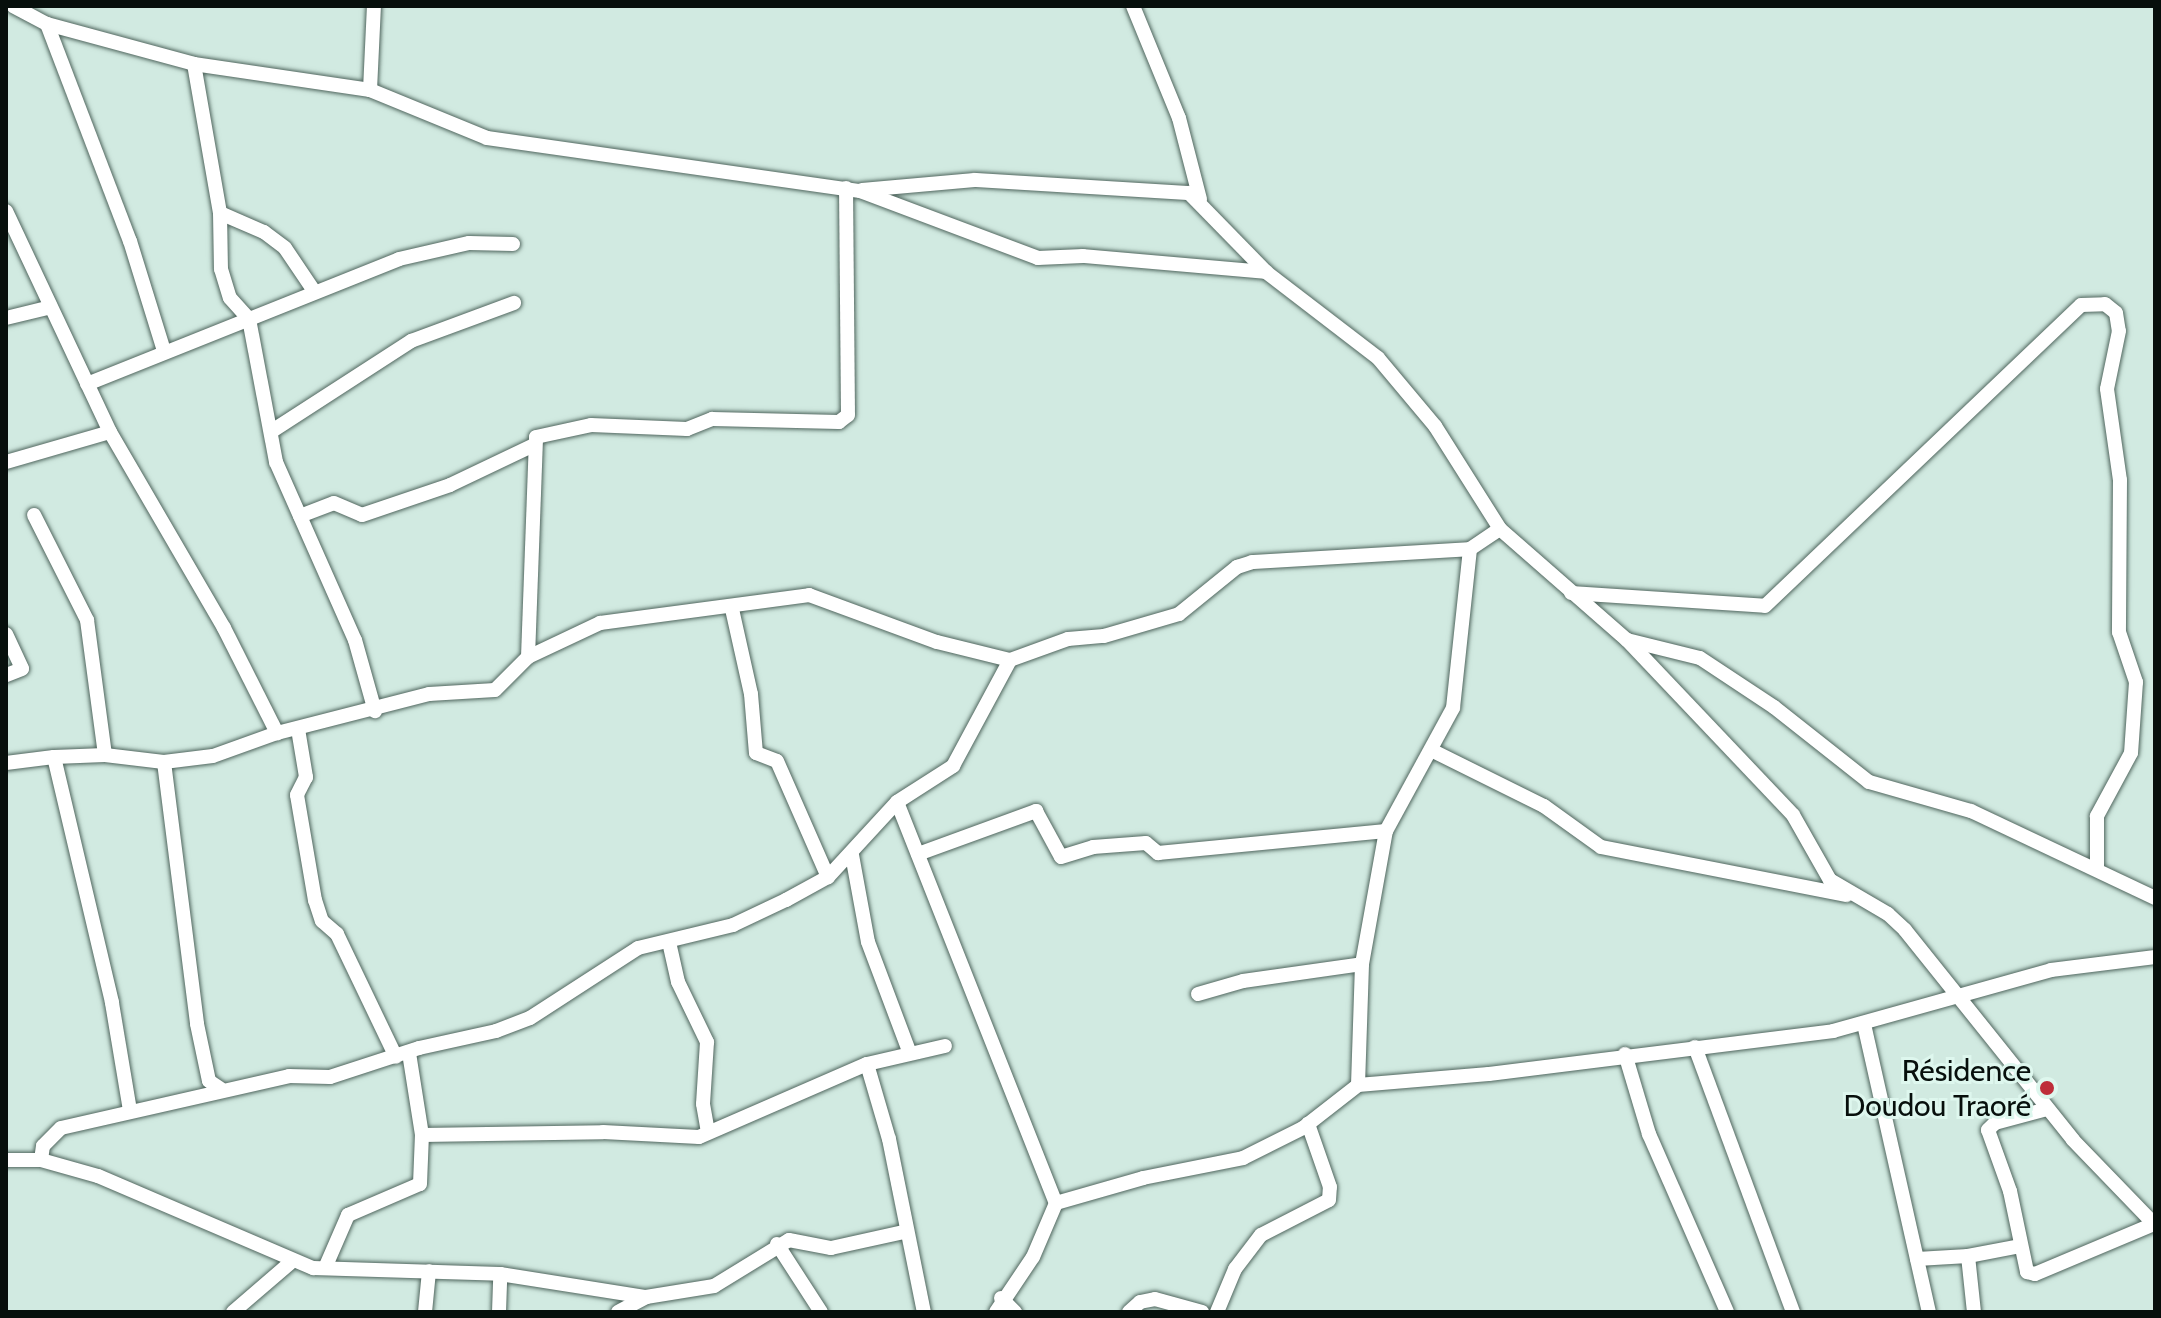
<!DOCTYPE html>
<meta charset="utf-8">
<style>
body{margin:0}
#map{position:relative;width:2161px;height:1318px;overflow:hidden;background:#d1eae1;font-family:Cabin,sans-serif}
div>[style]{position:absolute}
.roads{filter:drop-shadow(0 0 2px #50665e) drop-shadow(0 0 2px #50665e)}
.minor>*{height:14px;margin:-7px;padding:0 7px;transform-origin:7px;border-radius:7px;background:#fff}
.dots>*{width:22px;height:22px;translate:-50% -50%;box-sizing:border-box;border:4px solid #def7ee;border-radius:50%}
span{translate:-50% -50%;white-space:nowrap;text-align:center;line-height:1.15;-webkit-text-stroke:6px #def7ee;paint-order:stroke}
.poi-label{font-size:30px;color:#070f0c}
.right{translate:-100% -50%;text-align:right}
.frame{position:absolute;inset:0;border:8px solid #070f0c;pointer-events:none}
</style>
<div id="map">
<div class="roads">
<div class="minor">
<i style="left:13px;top:6px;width:38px;rotate:28deg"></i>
<i style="left:47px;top:24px;width:152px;rotate:15.2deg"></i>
<i style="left:194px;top:64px;width:178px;rotate:8.4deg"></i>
<i style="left:370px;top:90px;width:126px;rotate:22.3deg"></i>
<i style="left:487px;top:138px;width:377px;rotate:8.1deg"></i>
<i style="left:860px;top:191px;width:190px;rotate:20.6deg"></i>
<i style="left:1038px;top:258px;width:45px;rotate:-2.5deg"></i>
<i style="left:1083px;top:256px;width:184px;rotate:5deg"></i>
<i style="left:1266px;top:272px;width:141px;rotate:37.5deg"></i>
<i style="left:1378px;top:358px;width:89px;rotate:50deg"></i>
<i style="left:1435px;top:426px;width:122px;rotate:57.7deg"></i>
<i style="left:1500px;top:529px;width:169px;rotate:41.2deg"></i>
<i style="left:1627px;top:640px;width:75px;rotate:13.9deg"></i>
<i style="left:1700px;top:658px;width:89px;rotate:33.5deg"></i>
<i style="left:1774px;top:707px;width:121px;rotate:38.3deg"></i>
<i style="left:1869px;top:782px;width:106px;rotate:15.9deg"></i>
<i style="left:1971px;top:811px;width:204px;rotate:25.3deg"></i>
<i style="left:1133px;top:6px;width:121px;rotate:67.7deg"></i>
<i style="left:1179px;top:118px;width:84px;rotate:75.5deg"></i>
<i style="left:47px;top:24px;width:232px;rotate:69.1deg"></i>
<i style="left:130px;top:241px;width:115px;rotate:72.8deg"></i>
<i style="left:194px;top:64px;width:151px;rotate:80.1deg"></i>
<i style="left:220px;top:213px;width:48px;rotate:23.4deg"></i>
<i style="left:264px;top:232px;width:26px;rotate:37deg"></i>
<i style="left:285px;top:248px;width:52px;rotate:56deg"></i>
<i style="left:370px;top:90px;width:84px;rotate:-87.3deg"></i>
<i style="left:862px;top:190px;width:113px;rotate:-5.1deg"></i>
<i style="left:975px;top:180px;width:214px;rotate:3.5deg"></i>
<i style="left:1189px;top:193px;width:110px;rotate:45.7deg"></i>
<i style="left:6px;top:211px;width:244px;rotate:64.8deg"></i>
<i style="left:110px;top:432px;width:227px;rotate:59.8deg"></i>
<i style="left:224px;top:628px;width:118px;rotate:63.2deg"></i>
<i style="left:220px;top:213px;width:56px;rotate:89deg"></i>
<i style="left:221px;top:269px;width:30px;rotate:73deg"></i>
<i style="left:230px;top:298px;width:28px;rotate:48deg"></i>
<i style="left:249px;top:319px;width:146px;rotate:79.3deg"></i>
<i style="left:276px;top:462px;width:195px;rotate:66.1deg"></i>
<i style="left:355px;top:640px;width:74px;rotate:74.3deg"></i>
<i style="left:6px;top:318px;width:46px;rotate:-13.7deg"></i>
<i style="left:87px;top:384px;width:336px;rotate:-21.8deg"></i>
<i style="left:399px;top:259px;width:72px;rotate:-12.9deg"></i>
<i style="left:469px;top:243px;width:44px;rotate:1.3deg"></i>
<i style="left:272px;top:431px;width:166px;rotate:-32.9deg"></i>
<i style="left:411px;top:341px;width:110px;rotate:-20.3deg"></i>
<i style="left:6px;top:462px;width:108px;rotate:-16.1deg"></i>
<i style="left:34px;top:515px;width:118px;rotate:63.2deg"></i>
<i style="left:87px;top:620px;width:136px;rotate:82.4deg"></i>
<i style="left:300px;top:516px;width:36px;rotate:-21deg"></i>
<i style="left:334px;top:503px;width:30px;rotate:23deg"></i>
<i style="left:362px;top:515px;width:93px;rotate:-18.8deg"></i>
<i style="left:450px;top:485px;width:93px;rotate:-25.5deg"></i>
<i style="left:1571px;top:593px;width:194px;rotate:3.8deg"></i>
<i style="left:1765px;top:606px;width:436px;rotate:-43.6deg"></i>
<i style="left:2081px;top:305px;width:24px;rotate:-2deg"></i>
<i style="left:2105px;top:304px;width:14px;rotate:39deg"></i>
<i style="left:2116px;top:313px;width:18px;rotate:81deg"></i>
<i style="left:2119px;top:331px;width:59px;rotate:101.7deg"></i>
<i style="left:2107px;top:389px;width:92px;rotate:81.9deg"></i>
<i style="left:2120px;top:480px;width:152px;rotate:90.4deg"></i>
<i style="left:2119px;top:632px;width:53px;rotate:71.2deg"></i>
<i style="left:2136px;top:682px;width:71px;rotate:94deg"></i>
<i style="left:2131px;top:753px;width:72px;rotate:118.4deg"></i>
<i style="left:2097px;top:816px;width:52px;rotate:90deg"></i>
<i style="left:732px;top:609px;width:87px;rotate:77.4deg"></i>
<i style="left:751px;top:694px;width:59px;rotate:85.2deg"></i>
<i style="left:756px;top:753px;width:22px;rotate:21deg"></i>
<i style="left:777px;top:761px;width:127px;rotate:66.3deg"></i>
<i style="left:6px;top:634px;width:38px;rotate:65deg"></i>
<i style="left:22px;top:669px;width:17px;rotate:159deg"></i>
<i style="left:1627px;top:640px;width:241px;rotate:46.5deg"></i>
<i style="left:1793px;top:815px;width:75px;rotate:60.4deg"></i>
<i style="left:1830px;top:880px;width:67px;rotate:30.4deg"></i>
<i style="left:1888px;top:914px;width:23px;rotate:43deg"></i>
<i style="left:1905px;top:930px;width:269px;rotate:51.3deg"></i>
<i style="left:2073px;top:1140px;width:118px;rotate:46deg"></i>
<i style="left:528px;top:657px;width:220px;rotate:-87.9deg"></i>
<i style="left:536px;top:437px;width:56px;rotate:-12.3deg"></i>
<i style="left:591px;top:425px;width:96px;rotate:2.4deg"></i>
<i style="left:687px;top:429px;width:27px;rotate:-22deg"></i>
<i style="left:712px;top:419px;width:127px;rotate:1.4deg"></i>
<i style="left:839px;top:422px;width:11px;rotate:-38deg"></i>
<i style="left:848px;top:415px;width:227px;rotate:-90.5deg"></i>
<i style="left:298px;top:729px;width:49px;rotate:80.5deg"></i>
<i style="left:306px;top:777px;width:20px;rotate:117deg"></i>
<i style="left:297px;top:795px;width:107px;rotate:80.3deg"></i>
<i style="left:315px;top:900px;width:22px;rotate:72deg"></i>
<i style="left:322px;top:921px;width:20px;rotate:41deg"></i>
<i style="left:337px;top:934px;width:136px;rotate:64.4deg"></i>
<i style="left:1431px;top:750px;width:126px;rotate:26.4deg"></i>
<i style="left:1544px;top:806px;width:70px;rotate:35.7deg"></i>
<i style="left:1601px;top:847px;width:250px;rotate:11.1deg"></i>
<i style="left:54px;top:757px;width:253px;rotate:76.7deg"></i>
<i style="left:112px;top:1003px;width:109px;rotate:80.5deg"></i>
<i style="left:164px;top:762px;width:264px;rotate:82.8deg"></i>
<i style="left:197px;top:1024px;width:58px;rotate:78.1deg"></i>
<i style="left:209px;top:1081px;width:14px;rotate:34deg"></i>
<i style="left:6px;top:763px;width:48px;rotate:-7.1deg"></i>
<i style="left:54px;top:757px;width:51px;rotate:-2.2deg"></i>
<i style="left:105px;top:755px;width:59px;rotate:6.8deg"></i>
<i style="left:164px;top:762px;width:49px;rotate:-7deg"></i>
<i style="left:213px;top:756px;width:68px;rotate:-19.8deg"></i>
<i style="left:277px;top:733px;width:157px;rotate:-14.4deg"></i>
<i style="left:429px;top:694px;width:66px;rotate:-3.5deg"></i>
<i style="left:495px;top:690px;width:47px;rotate:-45deg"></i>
<i style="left:528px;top:657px;width:80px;rotate:-25.3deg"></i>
<i style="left:600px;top:623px;width:211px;rotate:-7.6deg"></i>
<i style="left:809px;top:595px;width:136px;rotate:20.2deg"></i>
<i style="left:937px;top:642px;width:75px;rotate:13.9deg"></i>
<i style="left:897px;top:802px;width:431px;rotate:68.4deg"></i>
<i style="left:918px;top:854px;width:126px;rotate:-20deg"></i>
<i style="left:1036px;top:811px;width:52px;rotate:61.5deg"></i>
<i style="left:1061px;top:857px;width:34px;rotate:-17deg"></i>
<i style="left:1093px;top:847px;width:53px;rotate:-4.3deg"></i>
<i style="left:1146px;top:843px;width:16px;rotate:40deg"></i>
<i style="left:1158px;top:853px;width:229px;rotate:-5.5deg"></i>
<i style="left:852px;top:855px;width:88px;rotate:79.6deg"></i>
<i style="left:868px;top:942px;width:116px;rotate:69.4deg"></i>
<i style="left:669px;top:942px;width:41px;rotate:77.3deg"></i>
<i style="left:678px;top:982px;width:67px;rotate:64.2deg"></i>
<i style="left:707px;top:1042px;width:62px;rotate:93.7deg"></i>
<i style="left:703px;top:1104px;width:29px;rotate:80deg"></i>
<i style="left:1198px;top:994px;width:47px;rotate:-16.1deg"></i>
<i style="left:1243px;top:981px;width:120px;rotate:-8.1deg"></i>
<i style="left:1864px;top:1024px;width:295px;rotate:77.3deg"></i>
<i style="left:1695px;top:1047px;width:283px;rotate:69.7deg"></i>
<i style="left:1625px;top:1054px;width:84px;rotate:73.3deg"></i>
<i style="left:1649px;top:1134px;width:194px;rotate:66.3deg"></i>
<i style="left:867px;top:1064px;width:78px;rotate:73.7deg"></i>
<i style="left:889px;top:1139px;width:177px;rotate:78.6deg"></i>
<i style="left:1358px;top:1085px;width:131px;rotate:-4.8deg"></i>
<i style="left:1489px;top:1074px;width:347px;rotate:-7.1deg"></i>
<i style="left:1833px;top:1031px;width:226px;rotate:-15.6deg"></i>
<i style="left:2051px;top:970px;width:105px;rotate:-7.1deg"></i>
<i style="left:2047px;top:1109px;width:54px;rotate:164.9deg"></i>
<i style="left:1995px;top:1123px;width:10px;rotate:135deg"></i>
<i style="left:1988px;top:1130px;width:65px;rotate:70.2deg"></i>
<i style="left:2010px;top:1191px;width:83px;rotate:78.1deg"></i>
<i style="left:2027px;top:1272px;width:8px;rotate:14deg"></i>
<i style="left:2035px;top:1274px;width:129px;rotate:-22.8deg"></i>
<i style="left:422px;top:1135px;width:181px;rotate:-0.9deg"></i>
<i style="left:603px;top:1132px;width:96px;rotate:3deg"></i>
<i style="left:699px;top:1137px;width:183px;rotate:-23.5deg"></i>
<i style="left:867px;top:1064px;width:80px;rotate:-13deg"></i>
<i style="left:6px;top:1160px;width:35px"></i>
<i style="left:41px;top:1160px;width:59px;rotate:15.7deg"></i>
<i style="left:98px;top:1176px;width:234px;rotate:23.2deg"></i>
<i style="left:313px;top:1268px;width:187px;rotate:1.8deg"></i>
<i style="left:500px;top:1274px;width:148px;rotate:9deg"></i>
<i style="left:646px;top:1297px;width:69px;rotate:-9.2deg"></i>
<i style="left:714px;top:1286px;width:88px;rotate:-31.5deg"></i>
<i style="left:789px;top:1240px;width:43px;rotate:10.8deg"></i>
<i style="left:831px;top:1248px;width:75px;rotate:-12.4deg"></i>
<i style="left:41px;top:1160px;width:14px;rotate:-82deg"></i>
<i style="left:43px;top:1146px;width:25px;rotate:-45deg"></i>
<i style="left:61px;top:1128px;width:234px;rotate:-12.8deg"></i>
<i style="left:289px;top:1076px;width:41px;rotate:1.4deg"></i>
<i style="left:330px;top:1077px;width:94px;rotate:-18deg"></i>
<i style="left:419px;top:1048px;width:79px;rotate:-12.4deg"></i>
<i style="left:496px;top:1031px;width:36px;rotate:-21deg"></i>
<i style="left:530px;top:1018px;width:129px;rotate:-32.9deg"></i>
<i style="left:638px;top:948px;width:98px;rotate:-13.6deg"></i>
<i style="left:733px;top:925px;width:59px;rotate:-25.3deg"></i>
<i style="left:786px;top:900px;width:48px;rotate:-28.7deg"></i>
<i style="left:828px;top:877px;width:102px;rotate:-47.4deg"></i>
<i style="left:897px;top:802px;width:67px;rotate:-32.7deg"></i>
<i style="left:953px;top:766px;width:120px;rotate:-61.7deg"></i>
<i style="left:1010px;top:660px;width:62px;rotate:-19.9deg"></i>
<i style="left:1068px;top:639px;width:36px;rotate:-5deg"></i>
<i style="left:1104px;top:636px;width:78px;rotate:-16.3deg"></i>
<i style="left:1179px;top:614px;width:75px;rotate:-39deg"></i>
<i style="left:1237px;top:567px;width:16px;rotate:-18deg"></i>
<i style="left:1252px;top:562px;width:218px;rotate:-3.4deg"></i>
<i style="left:777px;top:1244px;width:81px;rotate:57.1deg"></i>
<i style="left:1968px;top:1256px;width:54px;rotate:-10.7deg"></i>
<i style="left:1917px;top:1259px;width:51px;rotate:-3.4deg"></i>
<i style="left:1968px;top:1256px;width:56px;rotate:83.9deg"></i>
<i style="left:325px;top:1268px;width:58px;rotate:-66.5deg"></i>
<i style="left:348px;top:1215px;width:78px;rotate:-23.3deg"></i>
<i style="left:420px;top:1184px;width:49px;rotate:-87.7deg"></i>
<i style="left:422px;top:1135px;width:83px;rotate:-99deg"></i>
<i style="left:1001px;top:1298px;width:20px;rotate:45deg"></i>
<i style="left:233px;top:1312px;width:75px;rotate:-40.7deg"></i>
<i style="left:425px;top:1312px;width:41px;rotate:-84.4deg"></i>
<i style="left:499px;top:1312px;width:38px;rotate:-88deg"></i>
<i style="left:618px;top:1312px;width:32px;rotate:-28deg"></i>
<i style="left:996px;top:1312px;width:66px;rotate:-56.1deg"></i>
<i style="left:1033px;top:1257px;width:59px;rotate:-66.9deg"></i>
<i style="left:1056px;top:1203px;width:91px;rotate:-16deg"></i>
<i style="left:1143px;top:1178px;width:102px;rotate:-11.3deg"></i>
<i style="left:1243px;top:1158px;width:67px;rotate:-26.6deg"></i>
<i style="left:1303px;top:1128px;width:70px;rotate:-38deg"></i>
<i style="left:1358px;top:1085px;width:121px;rotate:-88.1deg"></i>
<i style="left:1362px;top:964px;width:135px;rotate:-79.8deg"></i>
<i style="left:1386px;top:831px;width:140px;rotate:-61.4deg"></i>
<i style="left:1453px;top:708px;width:160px;rotate:-83.9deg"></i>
<i style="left:1470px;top:549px;width:36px;rotate:-34deg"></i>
<i style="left:1129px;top:1312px;width:15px;rotate:-42deg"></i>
<i style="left:1140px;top:1302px;width:15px;rotate:-11deg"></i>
<i style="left:1155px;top:1299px;width:49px;rotate:15.5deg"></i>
<i style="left:1217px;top:1312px;width:47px;rotate:-67.3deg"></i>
<i style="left:1235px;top:1269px;width:43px;rotate:-52.6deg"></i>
<i style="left:1261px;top:1235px;width:76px;rotate:-27.2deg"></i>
<i style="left:1329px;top:1200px;width:13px;rotate:-86deg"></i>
<i style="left:1330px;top:1187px;width:67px;rotate:-109.2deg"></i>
</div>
</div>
<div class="dots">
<i style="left:2047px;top:1088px;background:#be2e3a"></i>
</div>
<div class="poi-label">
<span class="right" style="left:2031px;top:1088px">Résidence<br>Doudou Traoré</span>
</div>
<div class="frame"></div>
</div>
